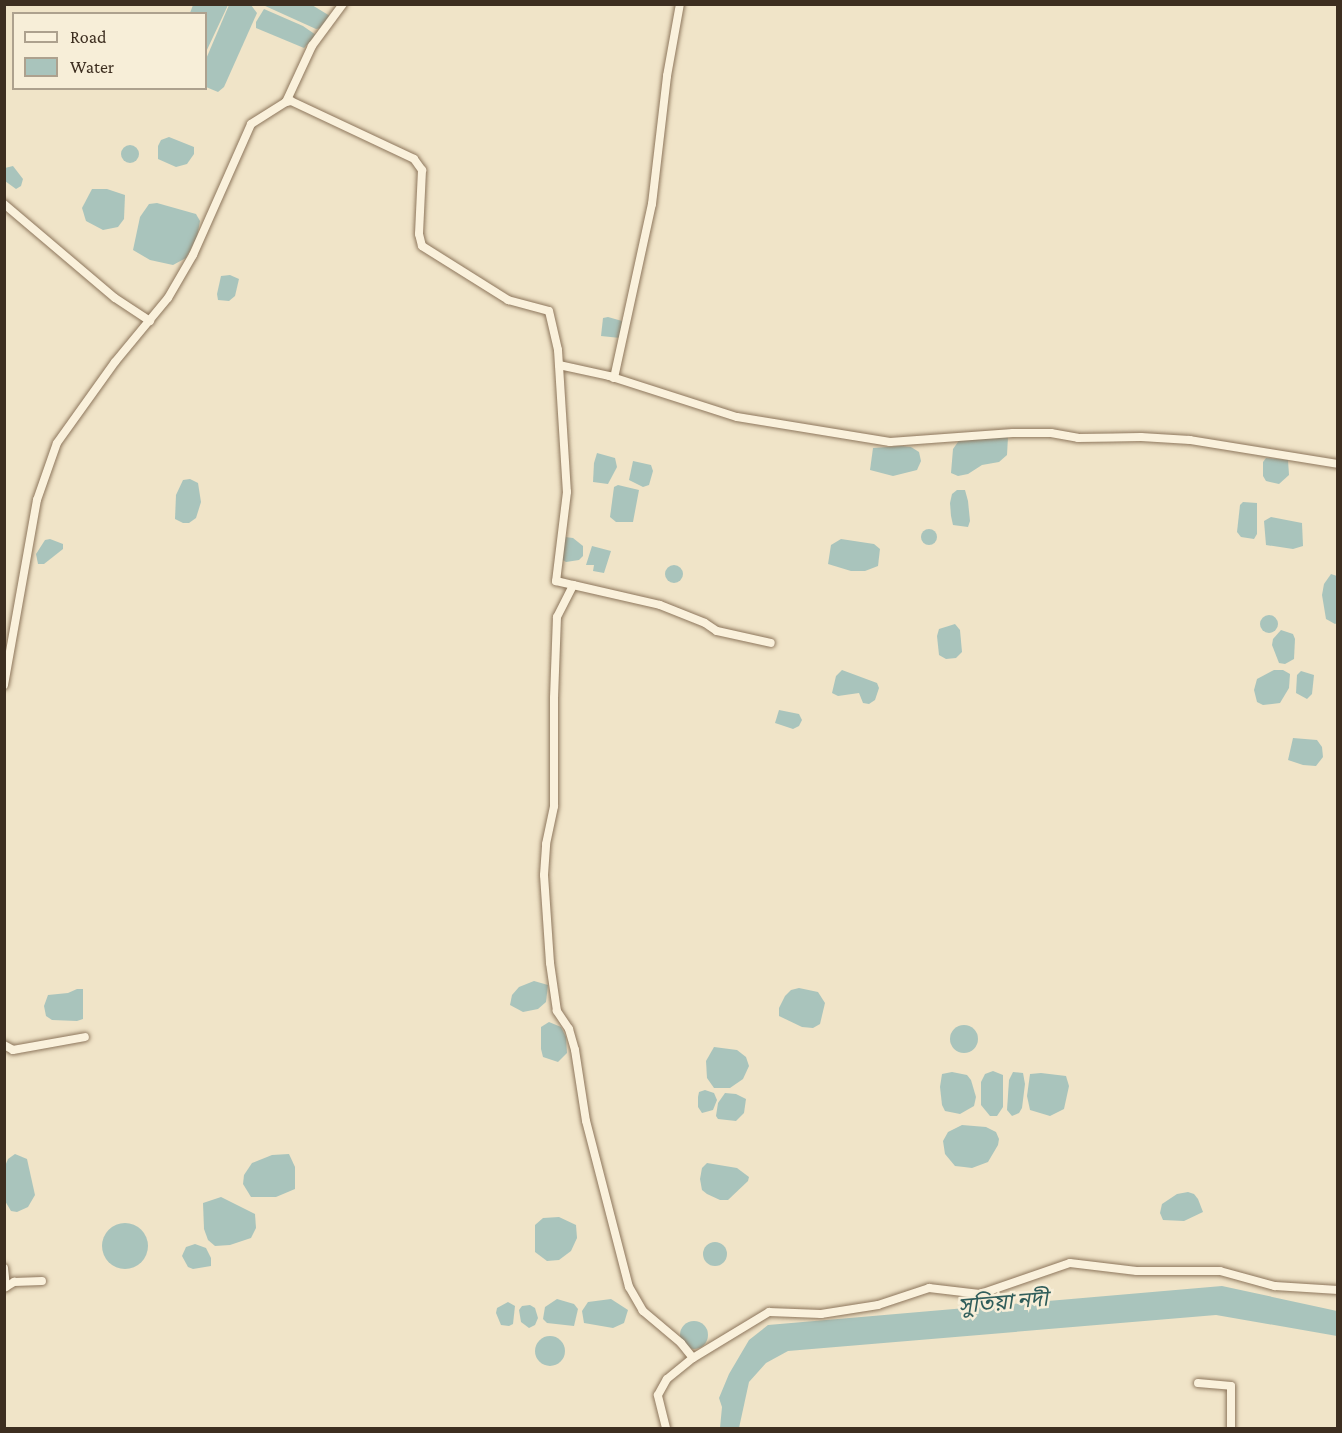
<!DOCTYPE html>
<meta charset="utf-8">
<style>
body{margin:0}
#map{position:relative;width:1342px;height:1433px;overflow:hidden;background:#f0e4c8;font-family:"Crimson Pro","Noto Sans Bengali",serif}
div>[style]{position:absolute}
.water>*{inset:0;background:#a9c4bc}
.round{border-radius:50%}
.roads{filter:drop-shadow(0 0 2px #8d765c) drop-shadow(0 0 2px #8d765c)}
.minor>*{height:8px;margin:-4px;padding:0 4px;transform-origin:4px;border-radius:4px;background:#faf1dc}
span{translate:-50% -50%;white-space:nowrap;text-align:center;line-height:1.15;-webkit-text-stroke:5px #f7eed8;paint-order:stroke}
.water-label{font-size:22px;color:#2f5d5a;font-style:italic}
.frame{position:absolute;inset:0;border:6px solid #3d2e20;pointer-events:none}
.legend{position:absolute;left:12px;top:12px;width:195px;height:78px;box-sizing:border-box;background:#f7eed8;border:2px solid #ada18e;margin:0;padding:8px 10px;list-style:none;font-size:18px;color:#3d2e20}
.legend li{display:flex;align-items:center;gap:12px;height:30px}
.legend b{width:30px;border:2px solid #ada18e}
</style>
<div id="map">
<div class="water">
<i style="clip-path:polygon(193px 5px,228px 5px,206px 52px,206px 14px,190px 13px)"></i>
<i style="clip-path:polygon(229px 5px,251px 5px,257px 13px,224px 87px,218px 92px,206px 87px,206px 59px)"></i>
<i style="clip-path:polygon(263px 5px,312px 5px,330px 16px,322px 28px,316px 29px)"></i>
<i style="clip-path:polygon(264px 9px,303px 26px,316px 35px,304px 48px,256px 28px,256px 22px)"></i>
<i style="clip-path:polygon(169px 137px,194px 147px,194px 154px,187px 164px,176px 167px,158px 159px,158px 146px,161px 140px)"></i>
<i class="round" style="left:121px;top:145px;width:18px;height:18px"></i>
<i style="clip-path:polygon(13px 166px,23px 179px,21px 186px,16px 189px,5px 181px,5px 168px)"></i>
<i style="clip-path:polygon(92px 189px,107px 189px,125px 195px,124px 219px,118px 227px,103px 230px,86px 221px,82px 208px)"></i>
<i style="clip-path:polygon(157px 203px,196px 214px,200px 221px,197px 237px,186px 258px,173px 265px,150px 260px,133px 250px,140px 217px,149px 204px)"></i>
<i style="clip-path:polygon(230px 275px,239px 279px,235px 296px,229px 301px,218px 300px,217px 294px,221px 276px)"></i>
<i style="clip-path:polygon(608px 317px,622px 321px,620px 338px,601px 336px,603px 318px)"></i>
<i style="clip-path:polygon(1008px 437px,1007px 455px,999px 462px,982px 465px,968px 474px,958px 476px,951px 473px,953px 449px,960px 439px)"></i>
<i style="clip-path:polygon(901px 446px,911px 447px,919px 452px,921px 461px,917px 470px,893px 476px,870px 470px,873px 448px)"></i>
<i style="clip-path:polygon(597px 453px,615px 458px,617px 467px,608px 484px,593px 482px,594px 463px)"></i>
<i style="clip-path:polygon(1266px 458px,1288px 460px,1289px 475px,1279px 484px,1266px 481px,1263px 476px,1263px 462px)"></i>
<i style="clip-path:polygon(633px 461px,651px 465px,653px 471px,649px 485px,643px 487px,629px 480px)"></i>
<i style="clip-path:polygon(190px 479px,198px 483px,201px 502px,196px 518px,189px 523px,183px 523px,175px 519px,176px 495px,183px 480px)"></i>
<i style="clip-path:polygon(618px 485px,639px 490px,633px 522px,616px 522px,610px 517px,614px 487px)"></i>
<i style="clip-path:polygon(957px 490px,965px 490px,968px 501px,970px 521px,968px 527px,953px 525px,951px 516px,950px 503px,952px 494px)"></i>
<i style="clip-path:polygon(1243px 502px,1257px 503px,1257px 534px,1254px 539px,1241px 537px,1237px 532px,1240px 505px)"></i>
<i style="clip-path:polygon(1271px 517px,1302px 523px,1303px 546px,1293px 549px,1266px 545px,1264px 521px)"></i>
<i class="round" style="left:921px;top:529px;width:16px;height:16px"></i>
<i style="clip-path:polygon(565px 537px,573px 538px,583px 546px,583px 556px,579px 560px,566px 562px,561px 559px)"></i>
<i style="clip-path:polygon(50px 539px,63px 544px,63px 549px,44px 564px,38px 564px,36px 554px,45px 540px)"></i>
<i style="clip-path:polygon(841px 539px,874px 544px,880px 549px,878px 566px,865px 571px,851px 571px,828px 564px,831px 545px)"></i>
<i style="clip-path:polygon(592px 546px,611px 551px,604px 573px,593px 571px,594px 565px,586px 565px)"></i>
<i class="round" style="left:665px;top:565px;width:18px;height:18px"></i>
<i style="clip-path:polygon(1331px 574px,1337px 576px,1337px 623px,1335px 624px,1326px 619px,1322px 595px,1324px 584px)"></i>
<i class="round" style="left:1260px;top:615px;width:18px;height:18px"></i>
<i style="clip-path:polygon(955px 624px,960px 630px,962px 652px,956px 658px,946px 659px,939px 655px,937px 636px,939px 629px)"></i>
<i style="clip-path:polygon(1281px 630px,1293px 634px,1295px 639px,1294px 659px,1285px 664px,1279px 663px,1272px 645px,1273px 639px)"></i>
<i style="clip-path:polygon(842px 670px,877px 683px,879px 688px,875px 700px,869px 704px,863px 703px,859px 693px,838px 696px,832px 693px,836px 676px)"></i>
<i style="clip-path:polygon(1274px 670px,1283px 670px,1290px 674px,1289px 688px,1280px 703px,1263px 705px,1257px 702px,1254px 690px,1257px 679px)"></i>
<i style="clip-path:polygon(1301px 671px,1314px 675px,1312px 694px,1307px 699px,1296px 693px,1297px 675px)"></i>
<i style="clip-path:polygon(779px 710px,799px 714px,802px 720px,799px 726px,793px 729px,775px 723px)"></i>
<i style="clip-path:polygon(1293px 738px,1317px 740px,1322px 747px,1323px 757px,1316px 766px,1303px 765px,1288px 760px)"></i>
<i style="clip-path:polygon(534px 981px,548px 985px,546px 1002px,538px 1009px,523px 1012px,510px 1005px,512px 995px,519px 987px)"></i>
<i style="clip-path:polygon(799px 988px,818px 992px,825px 1003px,820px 1024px,813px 1028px,802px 1027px,779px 1016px,779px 1008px,785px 996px,791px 990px)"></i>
<i style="clip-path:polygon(77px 989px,83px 989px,83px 1019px,77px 1021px,52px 1020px,46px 1016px,44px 1006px,48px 995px,68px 993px)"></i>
<i style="clip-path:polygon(549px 1022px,561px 1027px,566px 1037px,567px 1053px,558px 1062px,543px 1057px,541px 1049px,541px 1027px)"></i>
<i class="round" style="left:950px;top:1025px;width:28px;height:28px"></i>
<i style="clip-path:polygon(714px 1047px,737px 1050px,746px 1057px,749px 1066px,743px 1079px,730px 1088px,714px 1088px,707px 1078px,706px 1061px)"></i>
<i style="clip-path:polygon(993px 1071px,1003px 1075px,1003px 1107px,997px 1116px,990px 1116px,981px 1105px,981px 1082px,985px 1074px)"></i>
<i style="clip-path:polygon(952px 1072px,967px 1075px,971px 1080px,976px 1097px,974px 1106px,960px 1114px,945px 1111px,942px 1105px,940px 1087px,942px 1074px)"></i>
<i style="clip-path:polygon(1013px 1072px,1023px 1073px,1025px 1084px,1022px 1108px,1019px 1113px,1012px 1116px,1007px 1110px,1009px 1080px)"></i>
<i style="clip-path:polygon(1041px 1073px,1066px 1076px,1069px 1086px,1064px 1109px,1050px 1116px,1030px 1110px,1027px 1096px,1030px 1074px)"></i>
<i style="clip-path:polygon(705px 1090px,714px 1093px,717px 1100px,713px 1110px,702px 1113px,698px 1107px,698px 1097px,699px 1092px)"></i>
<i style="clip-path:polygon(725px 1093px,736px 1094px,746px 1099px,744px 1113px,736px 1121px,718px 1119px,716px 1116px,718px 1103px)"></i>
<i style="clip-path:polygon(962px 1125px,986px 1127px,996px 1132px,999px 1139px,998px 1145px,988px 1162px,972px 1168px,964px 1167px,955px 1166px,945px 1154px,943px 1141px,948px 1132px)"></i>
<i style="clip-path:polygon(15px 1154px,27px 1159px,35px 1195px,28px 1207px,17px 1212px,11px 1211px,5px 1201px,5px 1166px,8px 1159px)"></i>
<i style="clip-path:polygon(289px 1154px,295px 1167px,295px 1189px,276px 1197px,251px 1197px,243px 1184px,244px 1175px,252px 1163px,272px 1155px)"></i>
<i style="clip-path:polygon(707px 1163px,737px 1168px,749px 1177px,748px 1181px,728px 1200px,720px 1200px,707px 1194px,702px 1190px,700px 1179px,702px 1168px)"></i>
<i style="clip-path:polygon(1188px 1192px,1194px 1194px,1198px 1199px,1203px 1212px,1184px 1221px,1163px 1220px,1160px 1213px,1162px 1204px,1177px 1194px)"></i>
<i style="clip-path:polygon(221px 1197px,255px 1214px,256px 1228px,251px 1238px,230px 1245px,215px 1246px,208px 1240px,204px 1229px,203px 1203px)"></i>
<i style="clip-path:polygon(559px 1217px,576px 1225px,577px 1238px,571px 1251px,559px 1260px,547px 1261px,535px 1252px,535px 1225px,543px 1218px)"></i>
<i class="round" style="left:102px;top:1223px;width:46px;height:46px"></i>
<i class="round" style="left:703px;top:1242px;width:24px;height:24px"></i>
<i style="clip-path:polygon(195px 1244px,206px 1248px,211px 1258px,211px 1266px,193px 1269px,188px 1267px,182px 1256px,186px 1247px)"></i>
<i style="clip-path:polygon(1222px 1286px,1337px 1311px,1337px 1336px,1216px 1315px,788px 1351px,766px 1363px,749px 1382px,739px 1428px,720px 1428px,722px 1407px,719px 1398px,729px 1374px,749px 1340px,768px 1325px)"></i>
<i style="clip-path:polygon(557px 1299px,574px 1304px,578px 1309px,574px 1326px,547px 1323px,543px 1319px,545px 1307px)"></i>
<i style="clip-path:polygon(611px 1299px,628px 1310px,624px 1323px,613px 1328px,584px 1323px,582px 1311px,588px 1302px)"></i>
<i style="clip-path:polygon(508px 1302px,515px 1306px,513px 1324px,509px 1326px,501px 1325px,496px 1313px,497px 1308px)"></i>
<i style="clip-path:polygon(530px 1305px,535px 1308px,538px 1318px,535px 1325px,529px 1328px,521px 1322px,519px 1310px,522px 1306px)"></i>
<i class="round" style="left:680px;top:1321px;width:28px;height:28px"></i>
<i class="round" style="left:535px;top:1336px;width:30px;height:30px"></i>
</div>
<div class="roads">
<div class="minor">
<i style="left:286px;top:102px;width:5px;rotate:-11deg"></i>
<i style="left:291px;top:101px;width:136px;rotate:25.2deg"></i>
<i style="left:414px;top:159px;width:14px;rotate:54deg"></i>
<i style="left:422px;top:170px;width:64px;rotate:92.7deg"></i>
<i style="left:419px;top:234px;width:12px;rotate:76deg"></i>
<i style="left:422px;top:246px;width:102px;rotate:32.1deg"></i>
<i style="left:508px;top:300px;width:42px;rotate:15deg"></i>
<i style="left:549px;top:311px;width:40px;rotate:77deg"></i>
<i style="left:558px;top:350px;width:142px;rotate:86.4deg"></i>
<i style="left:567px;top:492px;width:90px;rotate:97deg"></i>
<i style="left:556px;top:581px;width:17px;rotate:13deg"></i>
<i style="left:4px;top:204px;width:145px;rotate:40.3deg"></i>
<i style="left:115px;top:298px;width:42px;rotate:33.3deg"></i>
<i style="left:559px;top:365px;width:51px;rotate:12.4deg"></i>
<i style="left:609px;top:376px;width:134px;rotate:17.8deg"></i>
<i style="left:737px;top:417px;width:155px;rotate:9.3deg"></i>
<i style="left:890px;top:442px;width:123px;rotate:-4.2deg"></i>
<i style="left:1013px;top:433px;width:38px"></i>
<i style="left:1051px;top:433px;width:27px;rotate:10deg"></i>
<i style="left:1078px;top:438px;width:63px;rotate:-0.9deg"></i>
<i style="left:1141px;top:437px;width:49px;rotate:3.5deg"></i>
<i style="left:1190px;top:440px;width:150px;rotate:9.2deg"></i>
<i style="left:614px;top:378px;width:178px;rotate:-77.7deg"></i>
<i style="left:652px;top:204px;width:129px;rotate:-83.3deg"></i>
<i style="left:667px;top:76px;width:73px;rotate:-79.8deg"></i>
<i style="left:4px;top:685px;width:188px;rotate:-79.9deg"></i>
<i style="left:37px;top:500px;width:60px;rotate:-70.7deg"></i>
<i style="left:57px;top:443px;width:100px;rotate:-54.4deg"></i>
<i style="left:115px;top:362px;width:83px;rotate:-50.4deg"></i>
<i style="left:168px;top:298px;width:50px;rotate:-59.8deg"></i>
<i style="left:193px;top:255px;width:143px;rotate:-66.1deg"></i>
<i style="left:251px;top:124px;width:41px;rotate:-32.2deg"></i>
<i style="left:286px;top:102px;width:62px;rotate:-65.1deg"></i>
<i style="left:312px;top:46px;width:52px;rotate:-53.6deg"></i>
<i style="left:4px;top:1045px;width:10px;rotate:29deg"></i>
<i style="left:13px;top:1050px;width:73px;rotate:-10.2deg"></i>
<i style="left:4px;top:1268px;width:19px;rotate:84deg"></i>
<i style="left:4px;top:1288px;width:12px;rotate:-31deg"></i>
<i style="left:14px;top:1282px;width:28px;rotate:-2deg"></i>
<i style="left:693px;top:1358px;width:19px;rotate:-129deg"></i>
<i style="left:681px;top:1343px;width:50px;rotate:-139.9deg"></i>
<i style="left:643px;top:1311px;width:28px;rotate:-120deg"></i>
<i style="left:629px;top:1287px;width:171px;rotate:-104.5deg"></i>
<i style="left:586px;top:1121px;width:72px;rotate:-98.8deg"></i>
<i style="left:575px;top:1050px;width:22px;rotate:-106deg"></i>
<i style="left:569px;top:1029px;width:22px;rotate:-124deg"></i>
<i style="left:557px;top:1011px;width:49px;rotate:-98.3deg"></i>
<i style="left:550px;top:963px;width:88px;rotate:-93.9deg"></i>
<i style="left:544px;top:875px;width:31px;rotate:-86deg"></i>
<i style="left:546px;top:844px;width:39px;rotate:-78deg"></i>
<i style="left:554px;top:806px;width:108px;rotate:-90deg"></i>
<i style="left:554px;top:698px;width:81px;rotate:-87.9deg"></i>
<i style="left:557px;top:617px;width:36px;rotate:-63deg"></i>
<i style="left:573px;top:585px;width:89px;rotate:12.9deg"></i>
<i style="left:660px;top:605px;width:48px;rotate:21.8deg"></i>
<i style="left:705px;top:623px;width:14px;rotate:34deg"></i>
<i style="left:717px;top:631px;width:55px;rotate:12.5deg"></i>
<i style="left:1198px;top:1383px;width:33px;rotate:5deg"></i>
<i style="left:1231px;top:1386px;width:42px;rotate:90deg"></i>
<i style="left:666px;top:1428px;width:34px;rotate:-104deg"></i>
<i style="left:658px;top:1395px;width:18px;rotate:-61deg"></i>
<i style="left:667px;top:1379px;width:33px;rotate:-39deg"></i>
<i style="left:693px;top:1358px;width:89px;rotate:-31.2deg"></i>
<i style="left:769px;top:1312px;width:52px;rotate:2.2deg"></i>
<i style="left:821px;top:1314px;width:58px;rotate:-9deg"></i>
<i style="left:878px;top:1305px;width:54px;rotate:-18.4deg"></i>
<i style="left:929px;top:1288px;width:51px;rotate:6.7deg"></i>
<i style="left:980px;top:1294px;width:95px;rotate:-19deg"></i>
<i style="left:1070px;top:1263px;width:67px;rotate:6.8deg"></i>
<i style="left:1137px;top:1271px;width:83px"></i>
<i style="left:1220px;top:1271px;width:57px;rotate:15.3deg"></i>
<i style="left:1275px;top:1286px;width:63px;rotate:3.6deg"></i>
</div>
</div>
<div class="water-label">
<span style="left:1003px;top:1302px;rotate:-5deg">সুতিয়া নদী</span>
</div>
<div class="frame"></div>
<ul class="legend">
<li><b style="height:8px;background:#faf1dc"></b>Road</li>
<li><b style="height:16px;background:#a9c4bc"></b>Water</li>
</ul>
</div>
